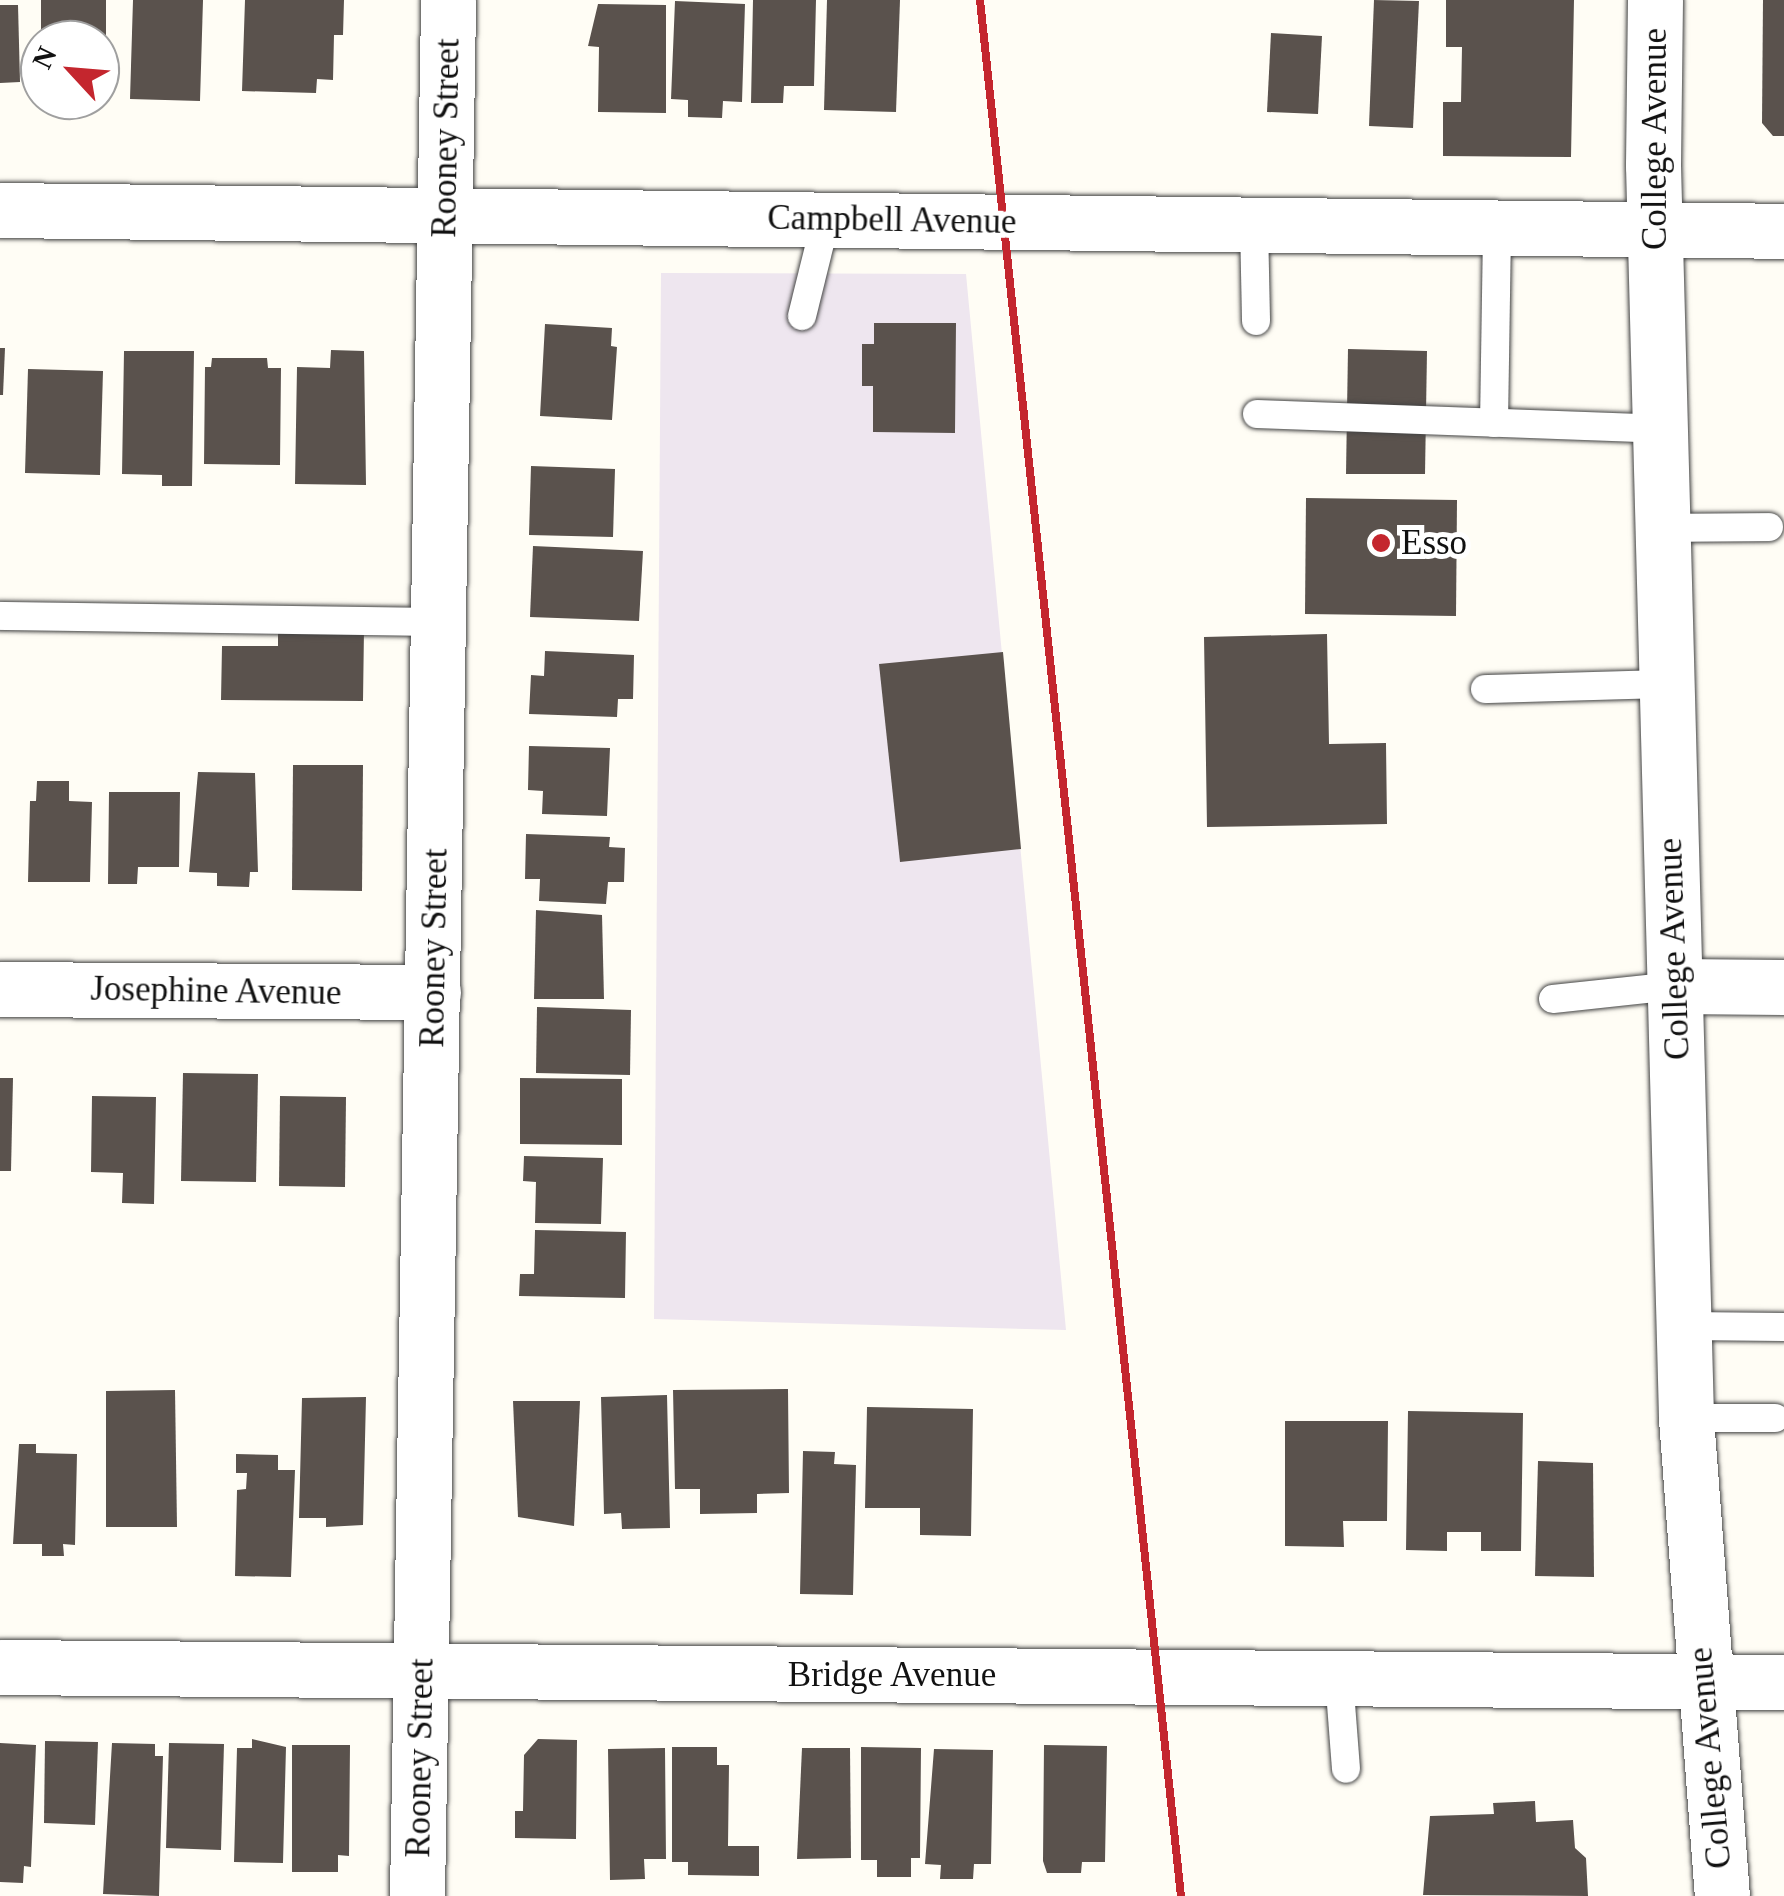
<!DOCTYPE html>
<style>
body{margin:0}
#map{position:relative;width:1784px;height:1896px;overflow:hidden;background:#fffdf5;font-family:"Times New Roman",serif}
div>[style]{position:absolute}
.industrial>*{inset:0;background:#eee6ef}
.building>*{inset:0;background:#5a524d}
.roads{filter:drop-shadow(0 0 2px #444) drop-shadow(0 0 2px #444)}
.service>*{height:28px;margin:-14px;padding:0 14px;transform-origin:14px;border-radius:14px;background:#fff}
.minor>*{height:55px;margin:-27.5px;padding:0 27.5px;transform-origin:27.5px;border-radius:27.5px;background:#fff}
.tertiary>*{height:55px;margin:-27.5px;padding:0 27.5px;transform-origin:27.5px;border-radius:27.5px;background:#fff}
.rail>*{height:8px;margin:-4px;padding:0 4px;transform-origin:4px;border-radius:4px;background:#c4262e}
.dots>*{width:28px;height:28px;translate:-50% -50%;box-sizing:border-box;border:5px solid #fff;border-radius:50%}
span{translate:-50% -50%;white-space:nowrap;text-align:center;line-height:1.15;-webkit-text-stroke:10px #fff;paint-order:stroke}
.street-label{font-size:35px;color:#111}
.poi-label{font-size:35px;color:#111}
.left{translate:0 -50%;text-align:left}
.north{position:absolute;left:20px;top:20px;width:100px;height:100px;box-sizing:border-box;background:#fff;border:2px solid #a0a0a0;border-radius:50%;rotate:296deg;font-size:28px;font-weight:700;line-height:40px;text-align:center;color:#111}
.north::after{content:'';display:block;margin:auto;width:35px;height:45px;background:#c4262e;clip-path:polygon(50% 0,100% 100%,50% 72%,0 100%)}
</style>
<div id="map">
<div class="industrial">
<i style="clip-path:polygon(661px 273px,966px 274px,1066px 1330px,654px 1319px)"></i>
</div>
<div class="building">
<i style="clip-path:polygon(41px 0,106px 0,106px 95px,100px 95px,100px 40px,41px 40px)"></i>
<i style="clip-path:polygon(133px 0,203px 0,200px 101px,130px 99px)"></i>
<i style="clip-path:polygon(245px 0,344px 0,343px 35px,334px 35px,333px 80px,317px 79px,316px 93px,242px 91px)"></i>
<i style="clip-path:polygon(753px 0,816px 0,814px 86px,784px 86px,783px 103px,751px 103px)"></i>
<i style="clip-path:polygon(827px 0,900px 0,896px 112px,824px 110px)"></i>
<i style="clip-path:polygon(1374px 0,1419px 1px,1413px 128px,1369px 126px)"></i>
<i style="clip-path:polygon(1446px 0,1574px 0,1571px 157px,1443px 156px,1443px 102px,1461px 102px,1462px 47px,1446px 47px)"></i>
<i style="clip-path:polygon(1763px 0,1784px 0,1784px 136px,1773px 136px,1762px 123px)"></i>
<i style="clip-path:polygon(675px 1px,745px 4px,742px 102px,723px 101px,722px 118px,688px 117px,688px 100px,671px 99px)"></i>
<i style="clip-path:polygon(598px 4px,666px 5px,666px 113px,598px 112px,599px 47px,588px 46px)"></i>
<i style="clip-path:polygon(0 5px,18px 5px,20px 82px,0 83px)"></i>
<i style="clip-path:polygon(1271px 33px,1322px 36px,1318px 114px,1267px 112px)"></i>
<i style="clip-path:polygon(874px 323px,956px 323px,955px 433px,873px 432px,873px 386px,862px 386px,862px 344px,874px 344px)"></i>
<i style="clip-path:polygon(545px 324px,612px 328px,611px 346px,617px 347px,612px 420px,540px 416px)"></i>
<i style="clip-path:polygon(0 348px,5px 348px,3px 395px,0 395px)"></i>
<i style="clip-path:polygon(1348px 349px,1427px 351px,1425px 474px,1346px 474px)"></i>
<i style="clip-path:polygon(331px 350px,364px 351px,366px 485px,295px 484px,297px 367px,330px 368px)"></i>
<i style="clip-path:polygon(124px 351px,194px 351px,192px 486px,162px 486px,162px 475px,122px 474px)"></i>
<i style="clip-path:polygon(212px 358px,267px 358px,268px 368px,281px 368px,280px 465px,204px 464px,205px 367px,211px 367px)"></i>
<i style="clip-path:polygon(28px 369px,103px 371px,100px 475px,25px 473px)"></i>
<i style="clip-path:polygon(531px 466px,615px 469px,613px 537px,529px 535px)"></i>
<i style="clip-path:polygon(1306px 498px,1457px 500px,1456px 616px,1305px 614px)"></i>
<i style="clip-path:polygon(533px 546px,643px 551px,639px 621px,530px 617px)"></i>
<i style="clip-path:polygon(278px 629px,364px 629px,363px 701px,221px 700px,222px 646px,278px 646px)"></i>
<i style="clip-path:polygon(1327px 634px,1329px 744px,1386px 743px,1387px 824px,1207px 827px,1204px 637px)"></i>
<i style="clip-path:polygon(545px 651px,634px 655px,633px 699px,618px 699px,617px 717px,529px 714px,531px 675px,544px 676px)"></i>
<i style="clip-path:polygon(1003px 652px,1021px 849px,900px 862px,879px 664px)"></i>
<i style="clip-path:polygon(529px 746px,610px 748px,607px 816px,542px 814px,543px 791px,528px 790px)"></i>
<i style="clip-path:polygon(293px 765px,363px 765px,362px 891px,292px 890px)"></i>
<i style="clip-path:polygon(198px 772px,255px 773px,258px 872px,250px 872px,249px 887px,217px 886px,217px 873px,189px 872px)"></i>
<i style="clip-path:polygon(37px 781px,69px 781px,69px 801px,92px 802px,90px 882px,28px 882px,30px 801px,36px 801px)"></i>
<i style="clip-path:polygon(109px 792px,180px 792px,179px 867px,138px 867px,137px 884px,108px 884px)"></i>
<i style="clip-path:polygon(526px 834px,610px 837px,609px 847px,625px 848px,624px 882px,608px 882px,606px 904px,539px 901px,540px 879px,525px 879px)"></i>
<i style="clip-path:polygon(536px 910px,602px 915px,604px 999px,534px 999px)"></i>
<i style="clip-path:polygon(537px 1007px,631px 1010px,630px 1075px,536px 1073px)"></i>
<i style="clip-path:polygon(183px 1073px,258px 1074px,256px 1182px,181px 1181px)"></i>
<i style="clip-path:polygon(0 1078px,13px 1078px,11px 1171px,0 1171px)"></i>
<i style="clip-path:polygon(520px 1078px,622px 1079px,622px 1145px,520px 1144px)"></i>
<i style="clip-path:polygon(92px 1096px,156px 1097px,154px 1204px,122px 1203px,123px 1173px,91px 1172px)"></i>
<i style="clip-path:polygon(280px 1096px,346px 1097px,345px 1187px,279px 1186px)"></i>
<i style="clip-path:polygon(524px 1156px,603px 1158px,601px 1224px,535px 1223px,536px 1182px,523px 1181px)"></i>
<i style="clip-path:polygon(535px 1230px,626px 1232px,625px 1298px,519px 1296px,520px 1274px,534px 1274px)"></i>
<i style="clip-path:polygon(788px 1389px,789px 1493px,757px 1494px,757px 1513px,700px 1514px,700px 1489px,675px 1489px,673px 1390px)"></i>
<i style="clip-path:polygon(175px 1390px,177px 1527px,106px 1527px,106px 1391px)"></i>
<i style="clip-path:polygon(667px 1395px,670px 1528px,622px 1529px,621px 1513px,604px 1514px,601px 1397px)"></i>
<i style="clip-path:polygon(366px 1397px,363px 1525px,326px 1527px,326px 1518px,299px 1518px,302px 1398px)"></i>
<i style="clip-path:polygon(513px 1401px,580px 1401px,574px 1526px,518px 1517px)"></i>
<i style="clip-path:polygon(867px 1407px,973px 1409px,971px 1536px,920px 1535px,920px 1508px,865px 1508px)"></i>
<i style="clip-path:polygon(1408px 1411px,1523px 1413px,1521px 1551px,1481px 1551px,1481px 1532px,1447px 1532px,1447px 1551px,1406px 1550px)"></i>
<i style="clip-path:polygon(1285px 1421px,1388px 1421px,1387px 1521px,1343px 1521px,1344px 1547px,1285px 1546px)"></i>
<i style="clip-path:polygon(19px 1444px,36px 1444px,36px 1453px,77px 1454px,75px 1545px,63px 1544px,64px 1556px,42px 1556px,42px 1544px,13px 1544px)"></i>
<i style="clip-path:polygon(803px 1451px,835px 1452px,834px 1464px,856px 1465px,853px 1595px,800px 1594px)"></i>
<i style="clip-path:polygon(236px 1454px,278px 1455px,278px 1470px,295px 1470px,291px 1577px,235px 1576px,237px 1490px,246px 1489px,247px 1473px,236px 1473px)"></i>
<i style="clip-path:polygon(1538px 1461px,1593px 1463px,1594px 1577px,1535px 1576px)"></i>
<i style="clip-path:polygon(252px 1739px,286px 1747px,283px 1863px,234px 1862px,237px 1748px,252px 1748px)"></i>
<i style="clip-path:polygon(538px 1739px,577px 1740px,576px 1839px,515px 1838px,515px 1811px,523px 1811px,524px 1755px)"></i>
<i style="clip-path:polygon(45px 1741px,98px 1742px,95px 1825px,44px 1823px)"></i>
<i style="clip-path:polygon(0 1743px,36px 1745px,31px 1867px,24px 1866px,23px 1883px,0 1882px)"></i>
<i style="clip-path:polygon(112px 1743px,155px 1744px,155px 1756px,163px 1756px,159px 1896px,103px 1894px)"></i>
<i style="clip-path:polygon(169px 1743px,224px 1744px,221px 1850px,166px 1848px)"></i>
<i style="clip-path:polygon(292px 1745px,350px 1745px,349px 1856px,338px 1855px,338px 1872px,292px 1872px)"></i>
<i style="clip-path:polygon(1044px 1745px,1107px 1746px,1105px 1862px,1082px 1862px,1081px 1873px,1047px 1873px,1043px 1861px)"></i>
<i style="clip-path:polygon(672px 1747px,717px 1747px,717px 1765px,729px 1765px,728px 1846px,759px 1846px,759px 1876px,688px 1875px,688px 1862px,672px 1862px)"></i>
<i style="clip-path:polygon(861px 1747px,921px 1748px,920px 1858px,911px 1858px,911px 1877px,877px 1877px,877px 1860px,861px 1860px)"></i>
<i style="clip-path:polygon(665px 1748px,666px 1859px,644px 1859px,645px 1879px,610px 1880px,608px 1749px)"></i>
<i style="clip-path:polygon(802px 1748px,850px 1748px,851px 1858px,797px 1859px)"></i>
<i style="clip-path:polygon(934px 1749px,993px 1750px,991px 1864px,974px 1864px,973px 1879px,940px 1879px,941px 1865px,925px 1864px)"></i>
<i style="clip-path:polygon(1535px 1801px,1536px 1822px,1573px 1820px,1575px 1848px,1586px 1858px,1588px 1896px,1423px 1895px,1430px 1816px,1494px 1814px,1493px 1803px)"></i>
</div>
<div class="roads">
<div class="service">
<i style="left:1254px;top:224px;width:97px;rotate:88.8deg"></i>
<i style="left:802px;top:316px;width:100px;rotate:-76.1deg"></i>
<i style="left:1257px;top:414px;width:403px;rotate:2.1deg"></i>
<i style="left:1494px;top:423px;width:195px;rotate:-89.1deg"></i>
<i style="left:1663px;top:528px;width:106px;rotate:-0.5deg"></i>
<i style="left:0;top:616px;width:440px;rotate:0.8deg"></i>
<i style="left:1485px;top:689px;width:182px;rotate:-1.6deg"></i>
<i style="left:1553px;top:999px;width:123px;rotate:-6.1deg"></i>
<i style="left:1686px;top:1326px;width:98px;rotate:0.6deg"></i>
<i style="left:1686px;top:1418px;width:89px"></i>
<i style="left:1339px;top:1678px;width:91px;rotate:85.6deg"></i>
</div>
<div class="minor">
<i style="left:1675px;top:986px;width:109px;rotate:0.5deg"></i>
<i style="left:0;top:989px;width:433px;rotate:0.4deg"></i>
<i style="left:0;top:1667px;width:1784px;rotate:0.48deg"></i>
<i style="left:417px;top:1896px;width:1896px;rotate:-89.06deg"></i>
</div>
<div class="tertiary">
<i style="left:1655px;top:0;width:165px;rotate:90.7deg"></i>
<i style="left:1653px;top:165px;width:1253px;rotate:88.49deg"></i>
<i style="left:1686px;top:1418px;width:479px;rotate:85.7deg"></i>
<i style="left:0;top:210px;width:1784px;rotate:0.67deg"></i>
</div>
</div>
<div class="rail">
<i style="left:980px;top:0;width:1907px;rotate:83.95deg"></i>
</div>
<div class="dots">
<i style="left:1381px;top:543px;background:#c4262e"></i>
</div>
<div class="street-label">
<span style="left:446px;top:138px;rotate:-89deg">Rooney Street</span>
<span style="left:1655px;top:139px;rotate:-90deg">College Avenue</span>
<span style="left:892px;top:220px;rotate:1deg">Campbell Avenue</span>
<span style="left:434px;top:948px;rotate:-89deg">Rooney Street</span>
<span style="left:1674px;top:949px;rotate:-92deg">College Avenue</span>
<span style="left:216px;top:991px;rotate:1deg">Josephine Avenue</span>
<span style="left:892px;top:1675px">Bridge Avenue</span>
<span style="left:420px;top:1758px;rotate:-89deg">Rooney Street</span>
<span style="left:1710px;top:1758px;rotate:-95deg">College Avenue</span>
</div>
<div class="poi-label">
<span class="left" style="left:1401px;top:543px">Esso</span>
</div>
<div class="north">N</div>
</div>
